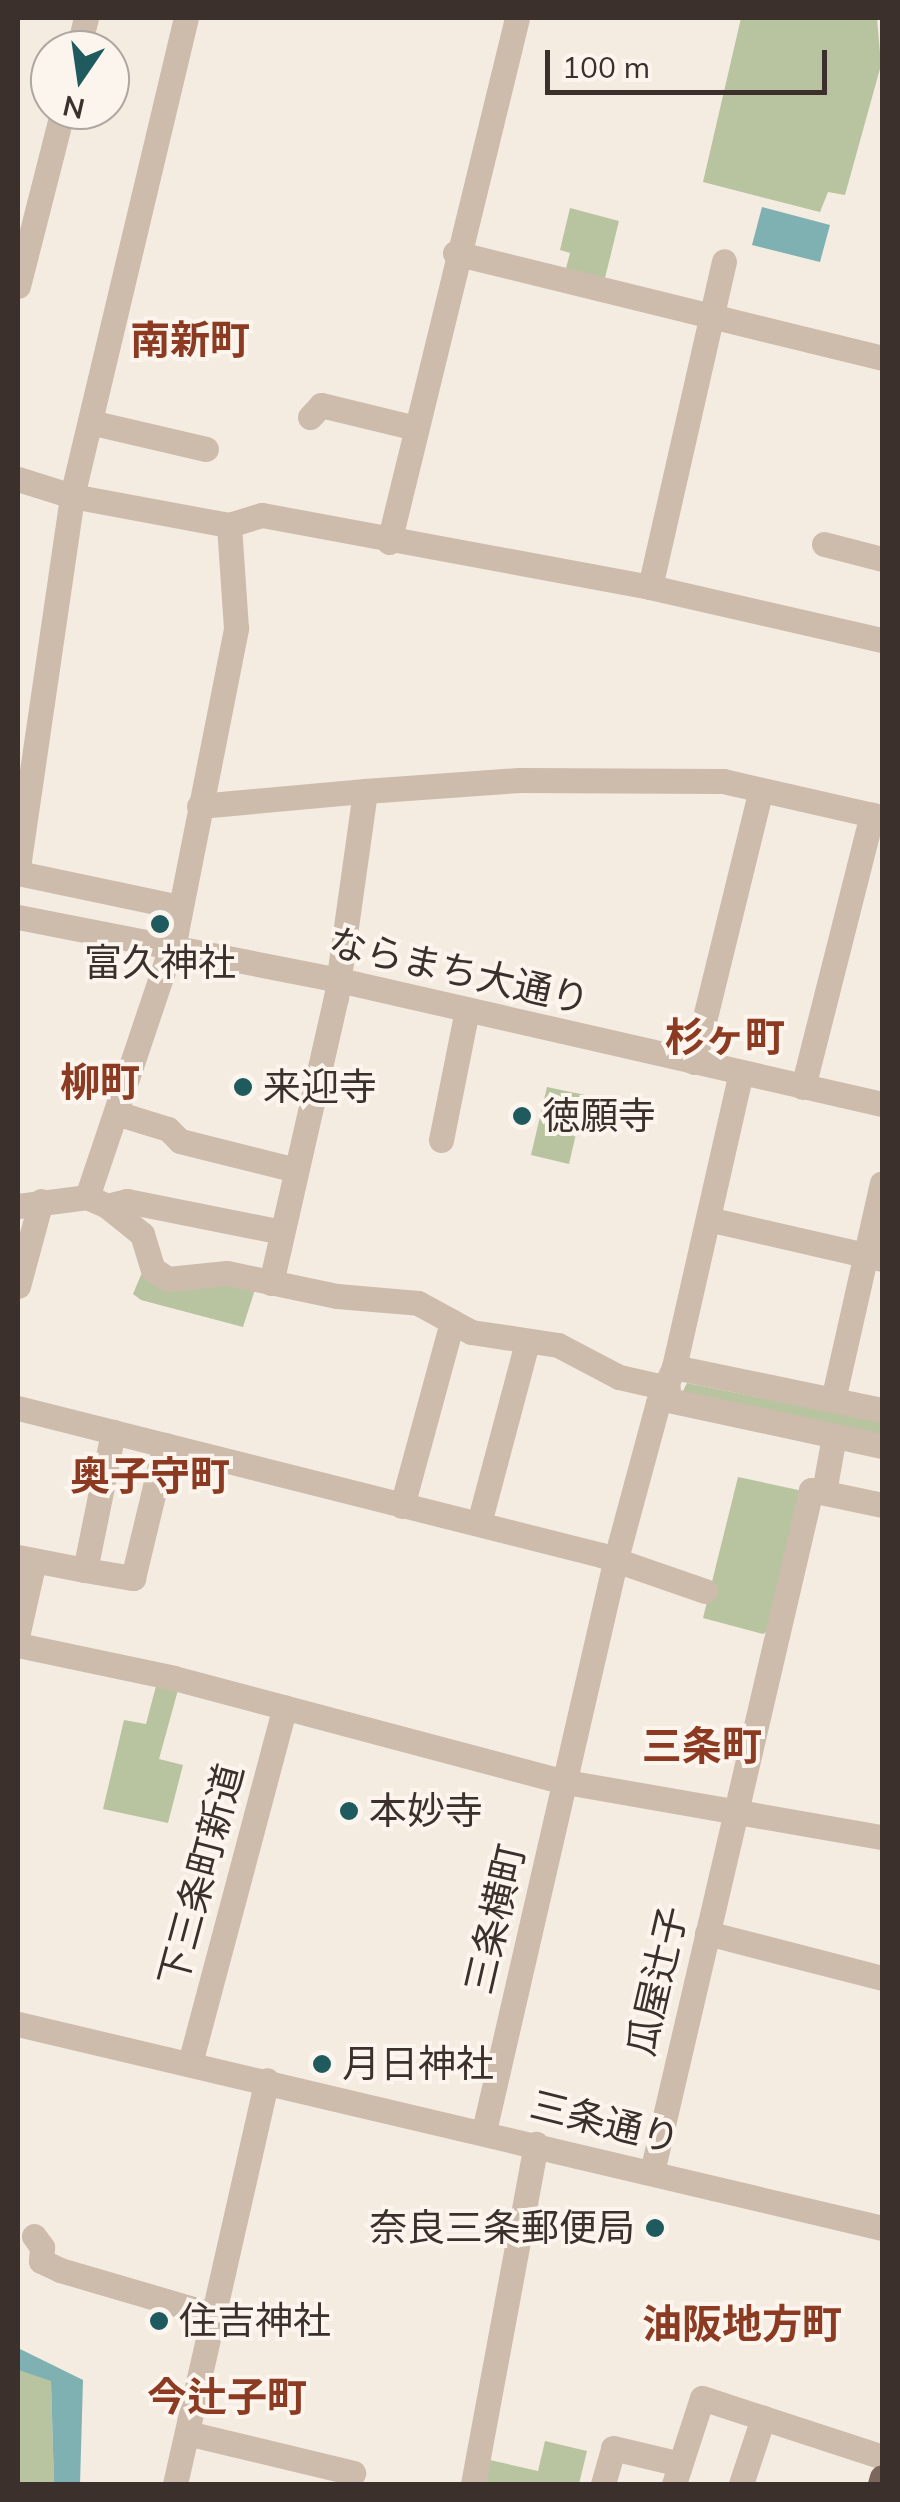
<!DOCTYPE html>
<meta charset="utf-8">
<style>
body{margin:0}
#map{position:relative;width:900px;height:2502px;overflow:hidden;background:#f4ebe1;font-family:Mulish,"Noto Sans JP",sans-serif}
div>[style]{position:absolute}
.green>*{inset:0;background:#b8c4a0}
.water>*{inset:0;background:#7fb0b2}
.minor>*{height:25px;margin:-12.5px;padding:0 12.5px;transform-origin:12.5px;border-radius:12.5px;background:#cdbbac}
.major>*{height:25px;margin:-12.5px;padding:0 12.5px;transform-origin:12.5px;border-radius:12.5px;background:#7d675c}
.dots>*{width:28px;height:28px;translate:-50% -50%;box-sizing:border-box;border:5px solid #fbf5ee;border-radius:50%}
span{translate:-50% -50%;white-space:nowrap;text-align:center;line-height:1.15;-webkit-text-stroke:8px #fbf5ee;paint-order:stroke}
.poi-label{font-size:38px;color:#3b302b}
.left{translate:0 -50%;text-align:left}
.right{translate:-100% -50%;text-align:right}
.street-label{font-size:38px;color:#3b302b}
.neighbourhood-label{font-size:40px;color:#8c3b22;font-weight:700}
.frame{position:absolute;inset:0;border:20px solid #3b302b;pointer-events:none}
.north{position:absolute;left:30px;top:30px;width:100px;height:100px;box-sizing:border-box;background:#fbf5ee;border:2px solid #aea6a0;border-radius:50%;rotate:193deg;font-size:28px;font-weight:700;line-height:40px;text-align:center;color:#3b302b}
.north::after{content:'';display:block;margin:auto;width:35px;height:45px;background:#1f5a5e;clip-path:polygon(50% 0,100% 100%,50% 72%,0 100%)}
.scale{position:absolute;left:545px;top:50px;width:282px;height:45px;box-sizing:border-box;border:5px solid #3b302b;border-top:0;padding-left:12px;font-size:30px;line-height:35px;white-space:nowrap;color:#3b302b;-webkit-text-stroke:8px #fbf5ee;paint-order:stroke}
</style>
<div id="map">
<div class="green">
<i style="clip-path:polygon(741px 18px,877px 18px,881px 65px,845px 195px,828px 192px,820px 212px,703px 182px)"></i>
<i style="clip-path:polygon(570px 208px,619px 221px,604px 282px,565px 272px,570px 253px,560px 250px)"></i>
<i style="clip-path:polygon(547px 1087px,585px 1095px,569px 1164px,531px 1155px)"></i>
<i style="clip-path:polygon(153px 1269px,258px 1280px,243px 1327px,141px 1300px,133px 1294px,141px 1275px)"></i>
<i style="clip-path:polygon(687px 1383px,882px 1422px,882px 1440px,680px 1397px)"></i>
<i style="clip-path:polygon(738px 1477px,803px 1491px,772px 1628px,763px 1634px,703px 1618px)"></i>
<i style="clip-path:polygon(156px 1686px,178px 1690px,159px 1759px,183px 1765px,168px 1823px,103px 1809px,124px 1720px,146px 1724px)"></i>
<i style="clip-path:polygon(18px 2370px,51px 2380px,54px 2484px,18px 2484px)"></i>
<i style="clip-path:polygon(545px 2441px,587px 2451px,579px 2484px,484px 2484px,490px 2460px,538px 2471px)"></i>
</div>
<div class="water">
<i style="clip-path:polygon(762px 207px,830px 225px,820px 262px,752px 245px)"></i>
<i style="clip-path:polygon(18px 2348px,83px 2380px,80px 2484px,54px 2484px,51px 2381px,18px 2370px)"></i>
</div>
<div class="minor">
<i style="left:78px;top:50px;width:33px;rotate:-76deg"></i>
<i style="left:455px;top:253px;width:440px;rotate:13.8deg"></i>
<i style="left:18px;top:286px;width:182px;rotate:-75.7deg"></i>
<i style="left:310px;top:417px;width:16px;rotate:-47deg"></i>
<i style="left:321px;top:405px;width:97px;rotate:13.7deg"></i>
<i style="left:90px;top:422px;width:119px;rotate:13.1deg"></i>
<i style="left:18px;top:479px;width:57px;rotate:17.5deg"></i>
<i style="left:72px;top:496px;width:160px;rotate:10.5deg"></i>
<i style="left:229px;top:525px;width:34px;rotate:-17deg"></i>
<i style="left:262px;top:515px;width:395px;rotate:10.5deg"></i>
<i style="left:650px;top:587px;width:334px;rotate:-77.2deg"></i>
<i style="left:389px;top:542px;width:539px;rotate:-76.27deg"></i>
<i style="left:824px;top:544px;width:60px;rotate:14.5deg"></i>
<i style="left:650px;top:587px;width:238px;rotate:12.9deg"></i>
<i style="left:199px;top:806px;width:167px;rotate:-5.2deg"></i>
<i style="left:18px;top:867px;width:375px;rotate:-81.7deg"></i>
<i style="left:72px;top:496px;width:491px;rotate:-76.6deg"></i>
<i style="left:18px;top:873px;width:165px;rotate:11.9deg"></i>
<i style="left:18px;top:917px;width:327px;rotate:11.1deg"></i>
<i style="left:339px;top:980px;width:557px;rotate:12.86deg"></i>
<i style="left:694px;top:1062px;width:277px;rotate:-76.2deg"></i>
<i style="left:803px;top:1087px;width:281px;rotate:-75.8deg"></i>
<i style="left:116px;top:1113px;width:54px;rotate:17.1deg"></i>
<i style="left:168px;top:1129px;width:17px;rotate:45deg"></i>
<i style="left:180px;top:1141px;width:120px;rotate:14deg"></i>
<i style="left:441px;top:1140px;width:133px;rotate:-78.7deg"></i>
<i style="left:87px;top:1197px;width:280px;rotate:-71.4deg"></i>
<i style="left:176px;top:932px;width:310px;rotate:-78.8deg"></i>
<i style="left:236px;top:628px;width:103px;rotate:-93.9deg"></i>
<i style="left:18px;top:1206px;width:70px;rotate:-7.4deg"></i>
<i style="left:87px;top:1197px;width:22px;rotate:24deg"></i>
<i style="left:107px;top:1206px;width:45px;rotate:38.7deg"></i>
<i style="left:142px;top:1234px;width:37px;rotate:73deg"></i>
<i style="left:153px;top:1269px;width:18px;rotate:34deg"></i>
<i style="left:168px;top:1279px;width:59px;rotate:-5.8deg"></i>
<i style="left:227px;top:1273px;width:112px;rotate:11.8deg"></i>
<i style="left:337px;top:1296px;width:81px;rotate:4.9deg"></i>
<i style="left:418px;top:1303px;width:60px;rotate:28.7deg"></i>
<i style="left:471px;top:1332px;width:88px;rotate:8.5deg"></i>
<i style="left:558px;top:1345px;width:69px;rotate:27.7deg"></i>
<i style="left:619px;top:1377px;width:50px;rotate:12.7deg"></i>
<i style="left:107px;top:1206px;width:21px;rotate:-14deg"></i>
<i style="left:127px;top:1201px;width:158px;rotate:11.3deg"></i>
<i style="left:708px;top:1219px;width:179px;rotate:12.9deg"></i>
<i style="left:271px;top:1283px;width:292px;rotate:-77.2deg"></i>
<i style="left:336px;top:998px;width:209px;rotate:-82deg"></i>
<i style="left:365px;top:791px;width:155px;rotate:-4.1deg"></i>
<i style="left:520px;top:780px;width:203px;rotate:0.3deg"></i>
<i style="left:723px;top:781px;width:163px;rotate:12.8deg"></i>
<i style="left:18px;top:1286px;width:88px;rotate:-74.9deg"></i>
<i style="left:674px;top:1367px;width:212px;rotate:11.7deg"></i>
<i style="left:664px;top:1399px;width:223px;rotate:12.2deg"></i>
<i style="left:833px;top:1400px;width:222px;rotate:-77.3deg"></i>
<i style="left:18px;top:1408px;width:601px;rotate:14.15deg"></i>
<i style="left:601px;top:1555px;width:110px;rotate:19.1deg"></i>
<i style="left:824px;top:1492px;width:57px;rotate:-79.9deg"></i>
<i style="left:402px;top:1506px;width:191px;rotate:-74.8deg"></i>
<i style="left:479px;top:1523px;width:187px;rotate:-75.1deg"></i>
<i style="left:18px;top:1557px;width:68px;rotate:11deg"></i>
<i style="left:85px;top:1570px;width:141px;rotate:-78.5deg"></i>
<i style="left:85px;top:1570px;width:49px;rotate:9.5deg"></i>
<i style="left:133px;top:1578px;width:137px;rotate:-76.5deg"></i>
<i style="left:18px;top:1632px;width:73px;rotate:-77.3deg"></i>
<i style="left:18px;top:1645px;width:159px;rotate:11.9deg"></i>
<i style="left:174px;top:1678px;width:406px;rotate:14.9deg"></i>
<i style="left:566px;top:1782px;width:321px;rotate:9.9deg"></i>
<i style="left:707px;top:1933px;width:181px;rotate:14.4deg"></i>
<i style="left:18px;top:2024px;width:888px;rotate:13.28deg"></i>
<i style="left:190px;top:2063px;width:368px;rotate:-75.1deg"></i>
<i style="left:484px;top:2131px;width:584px;rotate:-77.03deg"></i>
<i style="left:615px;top:1562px;width:165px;rotate:-74.9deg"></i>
<i style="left:658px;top:1403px;width:39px;rotate:-66deg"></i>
<i style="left:674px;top:1367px;width:302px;rotate:-77.2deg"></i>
<i style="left:652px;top:2172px;width:700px;rotate:-76.88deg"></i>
<i style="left:811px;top:1490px;width:73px;rotate:11.9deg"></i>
<i style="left:34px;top:2236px;width:14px;rotate:54deg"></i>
<i style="left:42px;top:2247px;width:14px;rotate:94deg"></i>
<i style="left:41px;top:2261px;width:21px;rotate:25deg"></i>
<i style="left:60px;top:2270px;width:160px;rotate:16.3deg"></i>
<i style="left:187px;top:2433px;width:171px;rotate:13.5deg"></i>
<i style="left:175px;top:2484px;width:414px;rotate:-77.2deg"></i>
<i style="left:473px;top:2484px;width:346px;rotate:-79.5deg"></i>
<i style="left:603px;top:2484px;width:37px;rotate:-74deg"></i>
<i style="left:613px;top:2448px;width:69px;rotate:13.4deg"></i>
<i style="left:674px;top:2484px;width:90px;rotate:-72deg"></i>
<i style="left:702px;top:2398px;width:189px;rotate:18.1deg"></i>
<i style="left:741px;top:2484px;width:70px;rotate:-71.6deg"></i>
</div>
<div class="major">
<i style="left:880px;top:2484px;width:7px;rotate:-74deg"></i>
</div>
<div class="dots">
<i style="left:160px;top:924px;background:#1f5a5e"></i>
<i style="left:243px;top:1087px;background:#1f5a5e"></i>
<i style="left:522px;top:1116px;background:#1f5a5e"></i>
<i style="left:349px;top:1811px;background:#1f5a5e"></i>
<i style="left:322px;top:2064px;background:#1f5a5e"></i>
<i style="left:655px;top:2228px;background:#1f5a5e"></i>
<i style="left:159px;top:2321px;background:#1f5a5e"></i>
</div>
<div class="poi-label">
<span style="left:160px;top:963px">富久神社</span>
<span class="left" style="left:263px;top:1087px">来迎寺</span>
<span class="left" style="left:542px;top:1116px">徳願寺</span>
<span class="left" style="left:369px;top:1811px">本妙寺</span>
<span class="left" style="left:342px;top:2064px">月日神社</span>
<span class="right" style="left:635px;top:2228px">奈良三条郵便局</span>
<span class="left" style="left:179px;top:2321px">住吉神社</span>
</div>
<div class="street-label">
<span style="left:459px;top:971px;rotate:13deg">ならまち大通り</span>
<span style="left:201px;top:1875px;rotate:-75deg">下三条町新道</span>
<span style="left:495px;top:1919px;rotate:-77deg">三条横町</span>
<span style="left:657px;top:1981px;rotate:-77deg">瓜屋辻子</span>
<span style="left:605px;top:2122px;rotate:14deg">三条通り</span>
</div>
<div class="neighbourhood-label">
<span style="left:190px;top:339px">南新町</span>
<span style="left:725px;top:1036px">杉ヶ町</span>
<span style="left:100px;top:1081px">柳町</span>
<span style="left:150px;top:1475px">奥子守町</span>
<span style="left:702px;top:1745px">三条町</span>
<span style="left:742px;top:2323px">油阪地方町</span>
<span style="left:227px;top:2396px">今辻子町</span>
</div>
<div class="frame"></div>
<div class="north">N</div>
<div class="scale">100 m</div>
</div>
